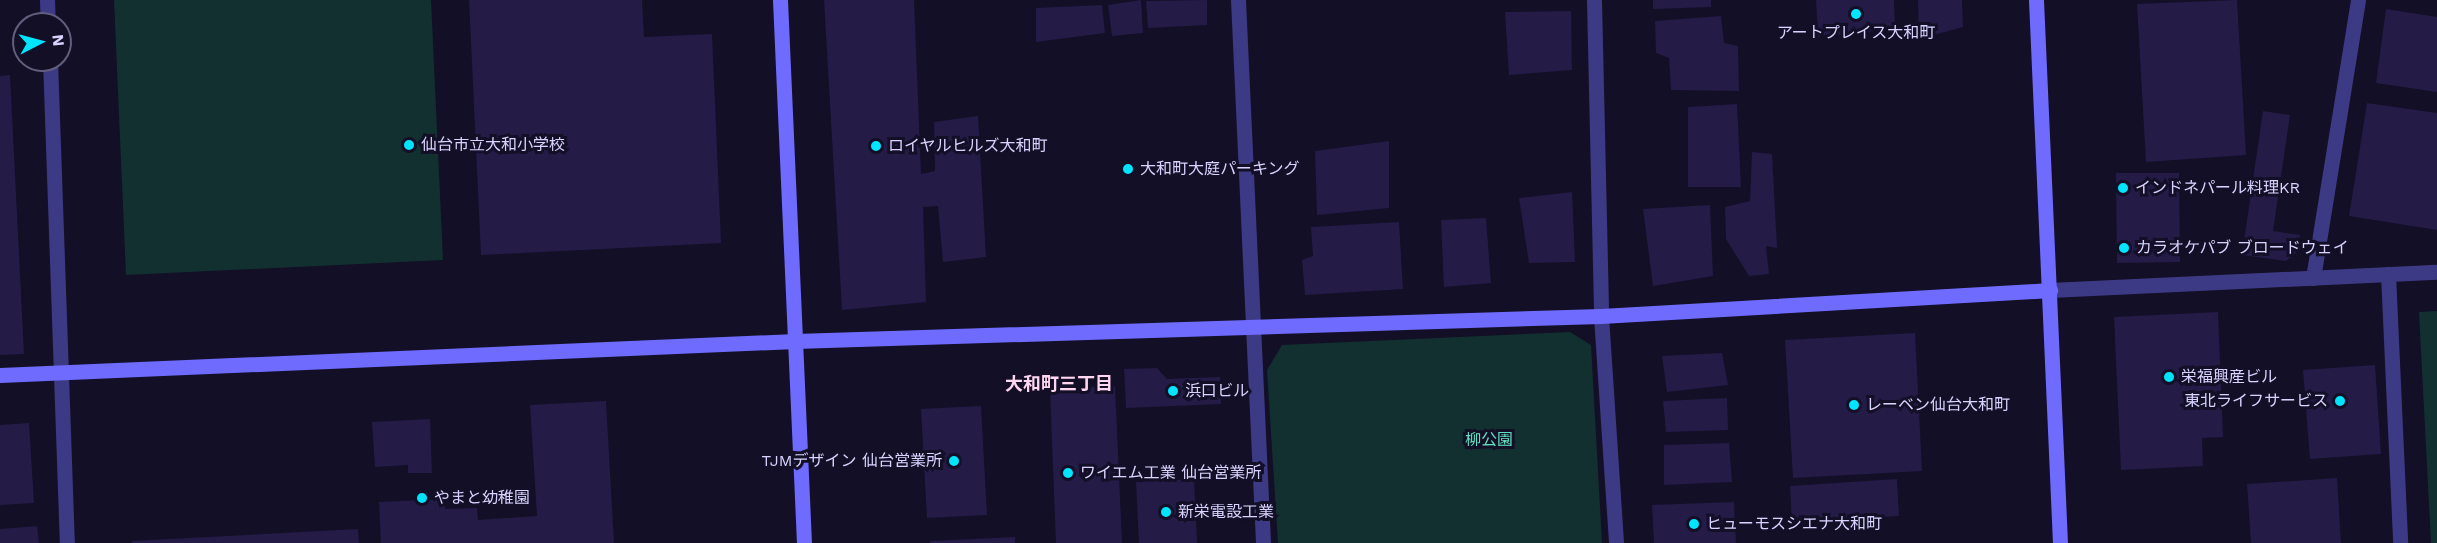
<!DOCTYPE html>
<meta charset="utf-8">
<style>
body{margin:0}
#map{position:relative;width:2437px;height:543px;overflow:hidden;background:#130f26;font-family:"Work Sans","Noto Sans JP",sans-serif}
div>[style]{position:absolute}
.green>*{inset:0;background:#12302f}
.building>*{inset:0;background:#241b47}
.street>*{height:15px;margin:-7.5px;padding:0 7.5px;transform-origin:7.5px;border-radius:7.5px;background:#3d3a85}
.secondary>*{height:15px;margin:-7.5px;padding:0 7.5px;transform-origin:7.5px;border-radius:7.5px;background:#6f6bff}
.dots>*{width:16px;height:16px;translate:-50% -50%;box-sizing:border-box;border:3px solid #130f26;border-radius:50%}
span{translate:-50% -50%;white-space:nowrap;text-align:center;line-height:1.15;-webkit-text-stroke:6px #130f26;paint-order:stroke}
.poi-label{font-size:16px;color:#d9d4ff}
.left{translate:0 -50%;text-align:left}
.right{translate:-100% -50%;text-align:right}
.park-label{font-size:16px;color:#5fe0c0}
.neighbourhood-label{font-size:18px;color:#ffd6f0;font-weight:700}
.north{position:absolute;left:12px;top:12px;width:60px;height:60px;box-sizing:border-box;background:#130f26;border:2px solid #625e7d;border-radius:50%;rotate:84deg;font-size:16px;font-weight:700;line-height:24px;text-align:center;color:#d9d4ff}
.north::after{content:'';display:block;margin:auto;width:21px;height:27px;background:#00e5ff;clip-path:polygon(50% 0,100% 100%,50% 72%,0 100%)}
</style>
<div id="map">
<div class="green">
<i style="clip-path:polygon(114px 0,431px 0,443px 260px,126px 275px)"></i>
<i style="clip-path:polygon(2437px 311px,2437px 543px,2431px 543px,2419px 312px)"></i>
<i style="clip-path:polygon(1570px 332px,1591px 345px,1602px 543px,1278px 543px,1267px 370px,1282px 345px)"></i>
</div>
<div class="building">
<i style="clip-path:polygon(469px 0,642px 0,644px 37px,712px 34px,721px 243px,481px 255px)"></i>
<i style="clip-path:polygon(824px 0,914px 0,921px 174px,935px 171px,934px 122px,978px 116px,986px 257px,943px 262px,938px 206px,923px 207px,926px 302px,842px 310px)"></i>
<i style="clip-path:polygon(1141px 0,1143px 33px,1112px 36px,1108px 5px)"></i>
<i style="clip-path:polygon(1207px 0,1207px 25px,1148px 28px,1146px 1px)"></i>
<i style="clip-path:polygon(1653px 0,1711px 0,1711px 7px,1653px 9px)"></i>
<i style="clip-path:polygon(1816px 0,1894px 0,1895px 29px,1818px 37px)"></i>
<i style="clip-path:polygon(1918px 0,1962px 0,1963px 27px,1919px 39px)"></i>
<i style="clip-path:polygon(2237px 0,2246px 155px,2146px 162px,2137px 4px)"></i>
<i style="clip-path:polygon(1102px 5px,1105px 33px,1036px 42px,1036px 8px)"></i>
<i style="clip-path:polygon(2386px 9px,2437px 17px,2437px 92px,2376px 83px)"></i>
<i style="clip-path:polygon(1571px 11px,1572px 70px,1509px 75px,1505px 12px)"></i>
<i style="clip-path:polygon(1721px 16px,1724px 43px,1738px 46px,1739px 91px,1671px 90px,1669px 58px,1656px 53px,1655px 21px)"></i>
<i style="clip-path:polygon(10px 75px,24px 354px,0 355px,0 76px)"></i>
<i style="clip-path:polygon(2367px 103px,2437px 113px,2437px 230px,2349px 216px)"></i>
<i style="clip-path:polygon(1737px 104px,1741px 187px,1688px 187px,1688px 107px)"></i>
<i style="clip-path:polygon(2263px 111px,2290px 115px,2273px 231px,2300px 235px,2298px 251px,2286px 261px,2242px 255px)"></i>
<i style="clip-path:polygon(1389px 141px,1389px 208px,1317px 215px,1315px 151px)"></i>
<i style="clip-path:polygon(1752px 152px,1772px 154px,1777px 248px,1766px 246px,1769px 274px,1749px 276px,1726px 239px,1725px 207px,1750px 201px)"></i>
<i style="clip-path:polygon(2116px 173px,2179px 173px,2180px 262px,2117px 263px)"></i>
<i style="clip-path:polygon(1572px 192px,1575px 262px,1529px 263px,1519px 198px)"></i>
<i style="clip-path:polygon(1710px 205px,1713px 276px,1653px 286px,1643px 209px)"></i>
<i style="clip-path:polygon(1486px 218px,1491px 283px,1444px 287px,1441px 220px)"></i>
<i style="clip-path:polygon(1399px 222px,1403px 289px,1305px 295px,1302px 260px,1313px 256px,1311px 227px)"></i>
<i style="clip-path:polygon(2218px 312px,2223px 437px,2202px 438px,2203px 466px,2121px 470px,2114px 317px)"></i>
<i style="clip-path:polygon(1915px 333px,1922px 471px,1793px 478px,1785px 340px)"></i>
<i style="clip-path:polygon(1722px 353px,1728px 385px,1667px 392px,1662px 356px)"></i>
<i style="clip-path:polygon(2375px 365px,2381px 454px,2310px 459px,2303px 370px)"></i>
<i style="clip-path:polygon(1157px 368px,1167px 379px,1220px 377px,1221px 404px,1126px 408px,1124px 369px)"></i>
<i style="clip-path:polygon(1115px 386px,1122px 543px,1056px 543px,1050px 389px)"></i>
<i style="clip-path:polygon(1727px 398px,1728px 430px,1666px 432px,1663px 401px)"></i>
<i style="clip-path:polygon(606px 401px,614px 543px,381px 543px,379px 502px,445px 499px,445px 509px,477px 508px,478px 520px,537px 516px,530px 405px)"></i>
<i style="clip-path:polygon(981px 406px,987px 515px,927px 518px,921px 409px)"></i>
<i style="clip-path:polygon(430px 419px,432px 473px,408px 473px,408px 465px,375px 467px,372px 422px)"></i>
<i style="clip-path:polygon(29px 423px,34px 503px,0 505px,0 425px)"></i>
<i style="clip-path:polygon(1729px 443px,1732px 482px,1664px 485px,1664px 445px)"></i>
<i style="clip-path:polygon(2337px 478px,2341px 543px,2251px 543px,2247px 484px)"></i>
<i style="clip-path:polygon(1194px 479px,1197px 543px,1139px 543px,1136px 482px)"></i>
<i style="clip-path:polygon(1897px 479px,1899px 516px,1792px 522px,1790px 486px)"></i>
<i style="clip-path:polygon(1734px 502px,1736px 543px,1654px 543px,1652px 505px)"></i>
<i style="clip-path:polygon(37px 526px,39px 543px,0 543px,0 529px)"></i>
<i style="clip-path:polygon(358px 529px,359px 543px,132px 543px,132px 541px)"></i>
<i style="clip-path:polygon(1015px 537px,1015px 543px,930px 543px,930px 541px)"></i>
</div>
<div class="street">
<i style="left:47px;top:0;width:24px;rotate:88deg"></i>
<i style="left:1238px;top:0;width:544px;rotate:87.36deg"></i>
<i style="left:1594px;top:0;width:316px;rotate:88.7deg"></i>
<i style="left:1601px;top:316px;width:227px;rotate:86.2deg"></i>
<i style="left:50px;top:60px;width:483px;rotate:88deg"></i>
<i style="left:2388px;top:274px;width:269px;rotate:87.4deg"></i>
<i style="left:2313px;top:278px;width:282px;rotate:-80.8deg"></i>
<i style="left:2050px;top:290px;width:387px;rotate:-2.7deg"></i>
</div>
<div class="secondary">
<i style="left:780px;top:0;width:544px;rotate:87.47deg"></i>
<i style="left:2036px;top:0;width:544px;rotate:87.47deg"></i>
<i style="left:0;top:375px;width:796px;rotate:-2.45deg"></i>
<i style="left:795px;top:341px;width:806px;rotate:-1.78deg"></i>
<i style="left:1601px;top:316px;width:450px;rotate:-3.3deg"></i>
</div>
<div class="dots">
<i style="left:1856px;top:14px;background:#00e5ff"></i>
<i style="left:409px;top:145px;background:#00e5ff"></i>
<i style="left:876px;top:146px;background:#00e5ff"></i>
<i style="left:1128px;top:169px;background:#00e5ff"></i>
<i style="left:2123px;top:188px;background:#00e5ff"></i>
<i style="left:2124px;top:248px;background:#00e5ff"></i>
<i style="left:2169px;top:377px;background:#00e5ff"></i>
<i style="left:1173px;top:391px;background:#00e5ff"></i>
<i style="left:2340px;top:401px;background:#00e5ff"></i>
<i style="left:1854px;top:405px;background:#00e5ff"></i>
<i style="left:954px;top:461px;background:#00e5ff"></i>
<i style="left:1068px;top:473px;background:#00e5ff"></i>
<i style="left:422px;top:498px;background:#00e5ff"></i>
<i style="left:1166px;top:512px;background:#00e5ff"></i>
<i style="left:1694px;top:524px;background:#00e5ff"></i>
</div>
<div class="poi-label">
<span style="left:1856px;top:33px">アートプレイス大和町</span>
<span class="left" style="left:421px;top:145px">仙台市立大和小学校</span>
<span class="left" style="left:888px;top:146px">ロイヤルヒルズ大和町</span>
<span class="left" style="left:1140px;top:169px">大和町大庭パーキング</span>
<span class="left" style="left:2135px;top:188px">インドネパール料理KR</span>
<span class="left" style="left:2136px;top:248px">カラオケパブ ブロードウェイ</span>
<span class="left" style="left:2181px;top:377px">栄福興産ビル</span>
<span class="left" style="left:1185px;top:391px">浜口ビル</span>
<span class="right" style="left:2328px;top:401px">東北ライフサービス</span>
<span class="left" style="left:1866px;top:405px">レーベン仙台大和町</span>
<span class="right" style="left:942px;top:461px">TJMデザイン 仙台営業所</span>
<span class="left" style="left:1080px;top:473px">ワイエム工業 仙台営業所</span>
<span class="left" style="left:434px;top:498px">やまと幼稚園</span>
<span class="left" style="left:1178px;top:512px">新栄電設工業</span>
<span class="left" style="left:1706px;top:524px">ヒューモスシエナ大和町</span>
</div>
<div class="park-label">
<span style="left:1489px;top:440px">柳公園</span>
</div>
<div class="neighbourhood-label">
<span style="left:1059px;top:384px">大和町三丁目</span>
</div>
<div class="north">N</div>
</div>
